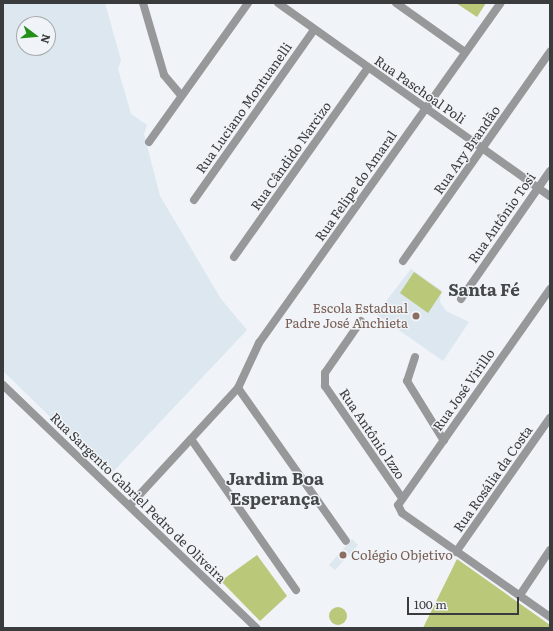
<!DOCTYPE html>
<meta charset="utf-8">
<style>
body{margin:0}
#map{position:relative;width:553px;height:631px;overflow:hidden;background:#f0f3f7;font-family:Literata,serif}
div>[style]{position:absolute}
.built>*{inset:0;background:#dce7ef}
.green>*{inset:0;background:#bac879}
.round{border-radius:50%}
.minor>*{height:8px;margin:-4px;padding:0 4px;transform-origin:4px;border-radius:4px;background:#979899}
.dots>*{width:11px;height:11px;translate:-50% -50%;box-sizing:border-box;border:2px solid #f0f3f7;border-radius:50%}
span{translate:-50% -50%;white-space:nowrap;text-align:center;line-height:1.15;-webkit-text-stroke:3px #f0f3f7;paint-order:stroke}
.street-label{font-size:13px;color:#393b3c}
.education-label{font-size:13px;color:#785e54}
.right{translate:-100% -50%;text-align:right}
.left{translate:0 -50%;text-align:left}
.district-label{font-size:17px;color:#45484b;font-weight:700}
.frame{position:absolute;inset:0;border:4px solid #393b3c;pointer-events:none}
.north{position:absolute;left:16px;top:16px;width:40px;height:40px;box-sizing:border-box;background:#f0f3f7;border:1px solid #a7a9ac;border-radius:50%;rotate:106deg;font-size:11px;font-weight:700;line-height:16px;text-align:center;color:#393b3c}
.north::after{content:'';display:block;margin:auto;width:14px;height:18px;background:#229016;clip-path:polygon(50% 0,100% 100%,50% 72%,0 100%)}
.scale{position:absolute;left:407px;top:597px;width:112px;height:18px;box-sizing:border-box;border:2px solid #393b3c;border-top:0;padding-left:5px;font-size:12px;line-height:14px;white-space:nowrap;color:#393b3c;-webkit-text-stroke:3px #f0f3f7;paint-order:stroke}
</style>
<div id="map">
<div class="built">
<i style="clip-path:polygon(evenodd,3px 3px,105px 3px,121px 60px,118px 69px,131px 114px,147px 125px,144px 134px,160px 196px,221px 299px,247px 330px,110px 475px,3px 371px,3px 3px,24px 24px,48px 24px,48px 48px,24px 48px,24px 24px)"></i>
<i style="clip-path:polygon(411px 269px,441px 290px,440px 302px,446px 311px,469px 322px,443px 361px,376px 314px)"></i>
<i style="clip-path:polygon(352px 539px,358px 545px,335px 570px,329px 565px)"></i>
</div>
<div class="green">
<i style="clip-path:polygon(456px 3px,486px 3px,477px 17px)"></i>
<i style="clip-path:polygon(414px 272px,442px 292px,428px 313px,400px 293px)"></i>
<i style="clip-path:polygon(257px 555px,287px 596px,260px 621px,221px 581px)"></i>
<i style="clip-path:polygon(457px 559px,550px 625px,550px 628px,423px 628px)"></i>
<i class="round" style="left:329px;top:607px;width:18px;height:18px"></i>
</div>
<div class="minor">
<i style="left:143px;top:3px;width:75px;rotate:73.7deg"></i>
<i style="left:164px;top:75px;width:26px;rotate:50deg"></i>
<i style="left:278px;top:3px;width:334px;rotate:35.4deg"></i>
<i style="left:396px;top:3px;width:85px;rotate:35.4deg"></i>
<i style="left:149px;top:142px;width:171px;rotate:-54.5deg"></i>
<i style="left:194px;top:200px;width:208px;rotate:-54.8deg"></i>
<i style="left:234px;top:257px;width:232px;rotate:-54.7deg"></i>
<i style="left:403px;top:261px;width:256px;rotate:-54.9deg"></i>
<i style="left:550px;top:289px;width:264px;rotate:125.1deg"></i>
<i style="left:398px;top:505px;width:9px;rotate:63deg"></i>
<i style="left:402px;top:513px;width:181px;rotate:35.1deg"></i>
<i style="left:461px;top:299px;width:156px;rotate:-55.2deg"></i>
<i style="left:361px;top:321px;width:63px;rotate:124.7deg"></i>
<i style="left:325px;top:373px;width:13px;rotate:90deg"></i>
<i style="left:325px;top:386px;width:136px;rotate:55.5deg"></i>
<i style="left:415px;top:357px;width:25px;rotate:108deg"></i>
<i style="left:407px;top:381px;width:70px;rotate:58.3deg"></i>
<i style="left:3px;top:385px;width:351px;rotate:43.8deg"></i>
<i style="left:238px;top:388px;width:187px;rotate:54.8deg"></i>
<i style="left:191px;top:439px;width:184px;rotate:55.2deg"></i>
<i style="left:130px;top:505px;width:159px;rotate:-47.3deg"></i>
<i style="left:238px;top:388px;width:50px;rotate:-65deg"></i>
<i style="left:259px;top:343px;width:417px;rotate:-54.6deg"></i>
<i style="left:456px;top:552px;width:164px;rotate:-55deg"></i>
<i style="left:520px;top:595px;width:54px;rotate:-56.3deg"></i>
</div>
<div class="dots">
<i style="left:416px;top:316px;background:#8d6e63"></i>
<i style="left:343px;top:555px;background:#8d6e63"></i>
</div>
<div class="street-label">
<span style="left:420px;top:90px;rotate:35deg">Rua Paschoal Poli</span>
<span style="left:244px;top:108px;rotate:-55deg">Rua Luciano Montuanelli</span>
<span style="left:467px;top:150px;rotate:-55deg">Rua Ary Brandão</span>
<span style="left:291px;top:156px;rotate:-55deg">Rua Cândido Narcizo</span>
<span style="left:356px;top:186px;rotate:-55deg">Rua Felipe do Amaral</span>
<span style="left:502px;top:218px;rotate:-55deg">Rua Antônio Tosi</span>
<span style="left:464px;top:390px;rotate:-55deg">Rua José Virillo</span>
<span style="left:372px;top:434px;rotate:56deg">Rua Antônio Izzo</span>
<span style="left:493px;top:479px;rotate:-55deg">Rua Rosália da Costa</span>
<span style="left:138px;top:498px;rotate:44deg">Rua Sargento Gabriel Pedro de Oliveira</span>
</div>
<div class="education-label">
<span class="right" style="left:408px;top:316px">Escola Estadual<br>Padre José Anchieta</span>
<span class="left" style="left:351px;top:555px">Colégio Objetivo</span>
</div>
<div class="district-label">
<span style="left:484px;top:289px">Santa Fé</span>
<span style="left:275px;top:488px">Jardim Boa<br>Esperança</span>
</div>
<div class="frame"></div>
<div class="north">N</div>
<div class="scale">100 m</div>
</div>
